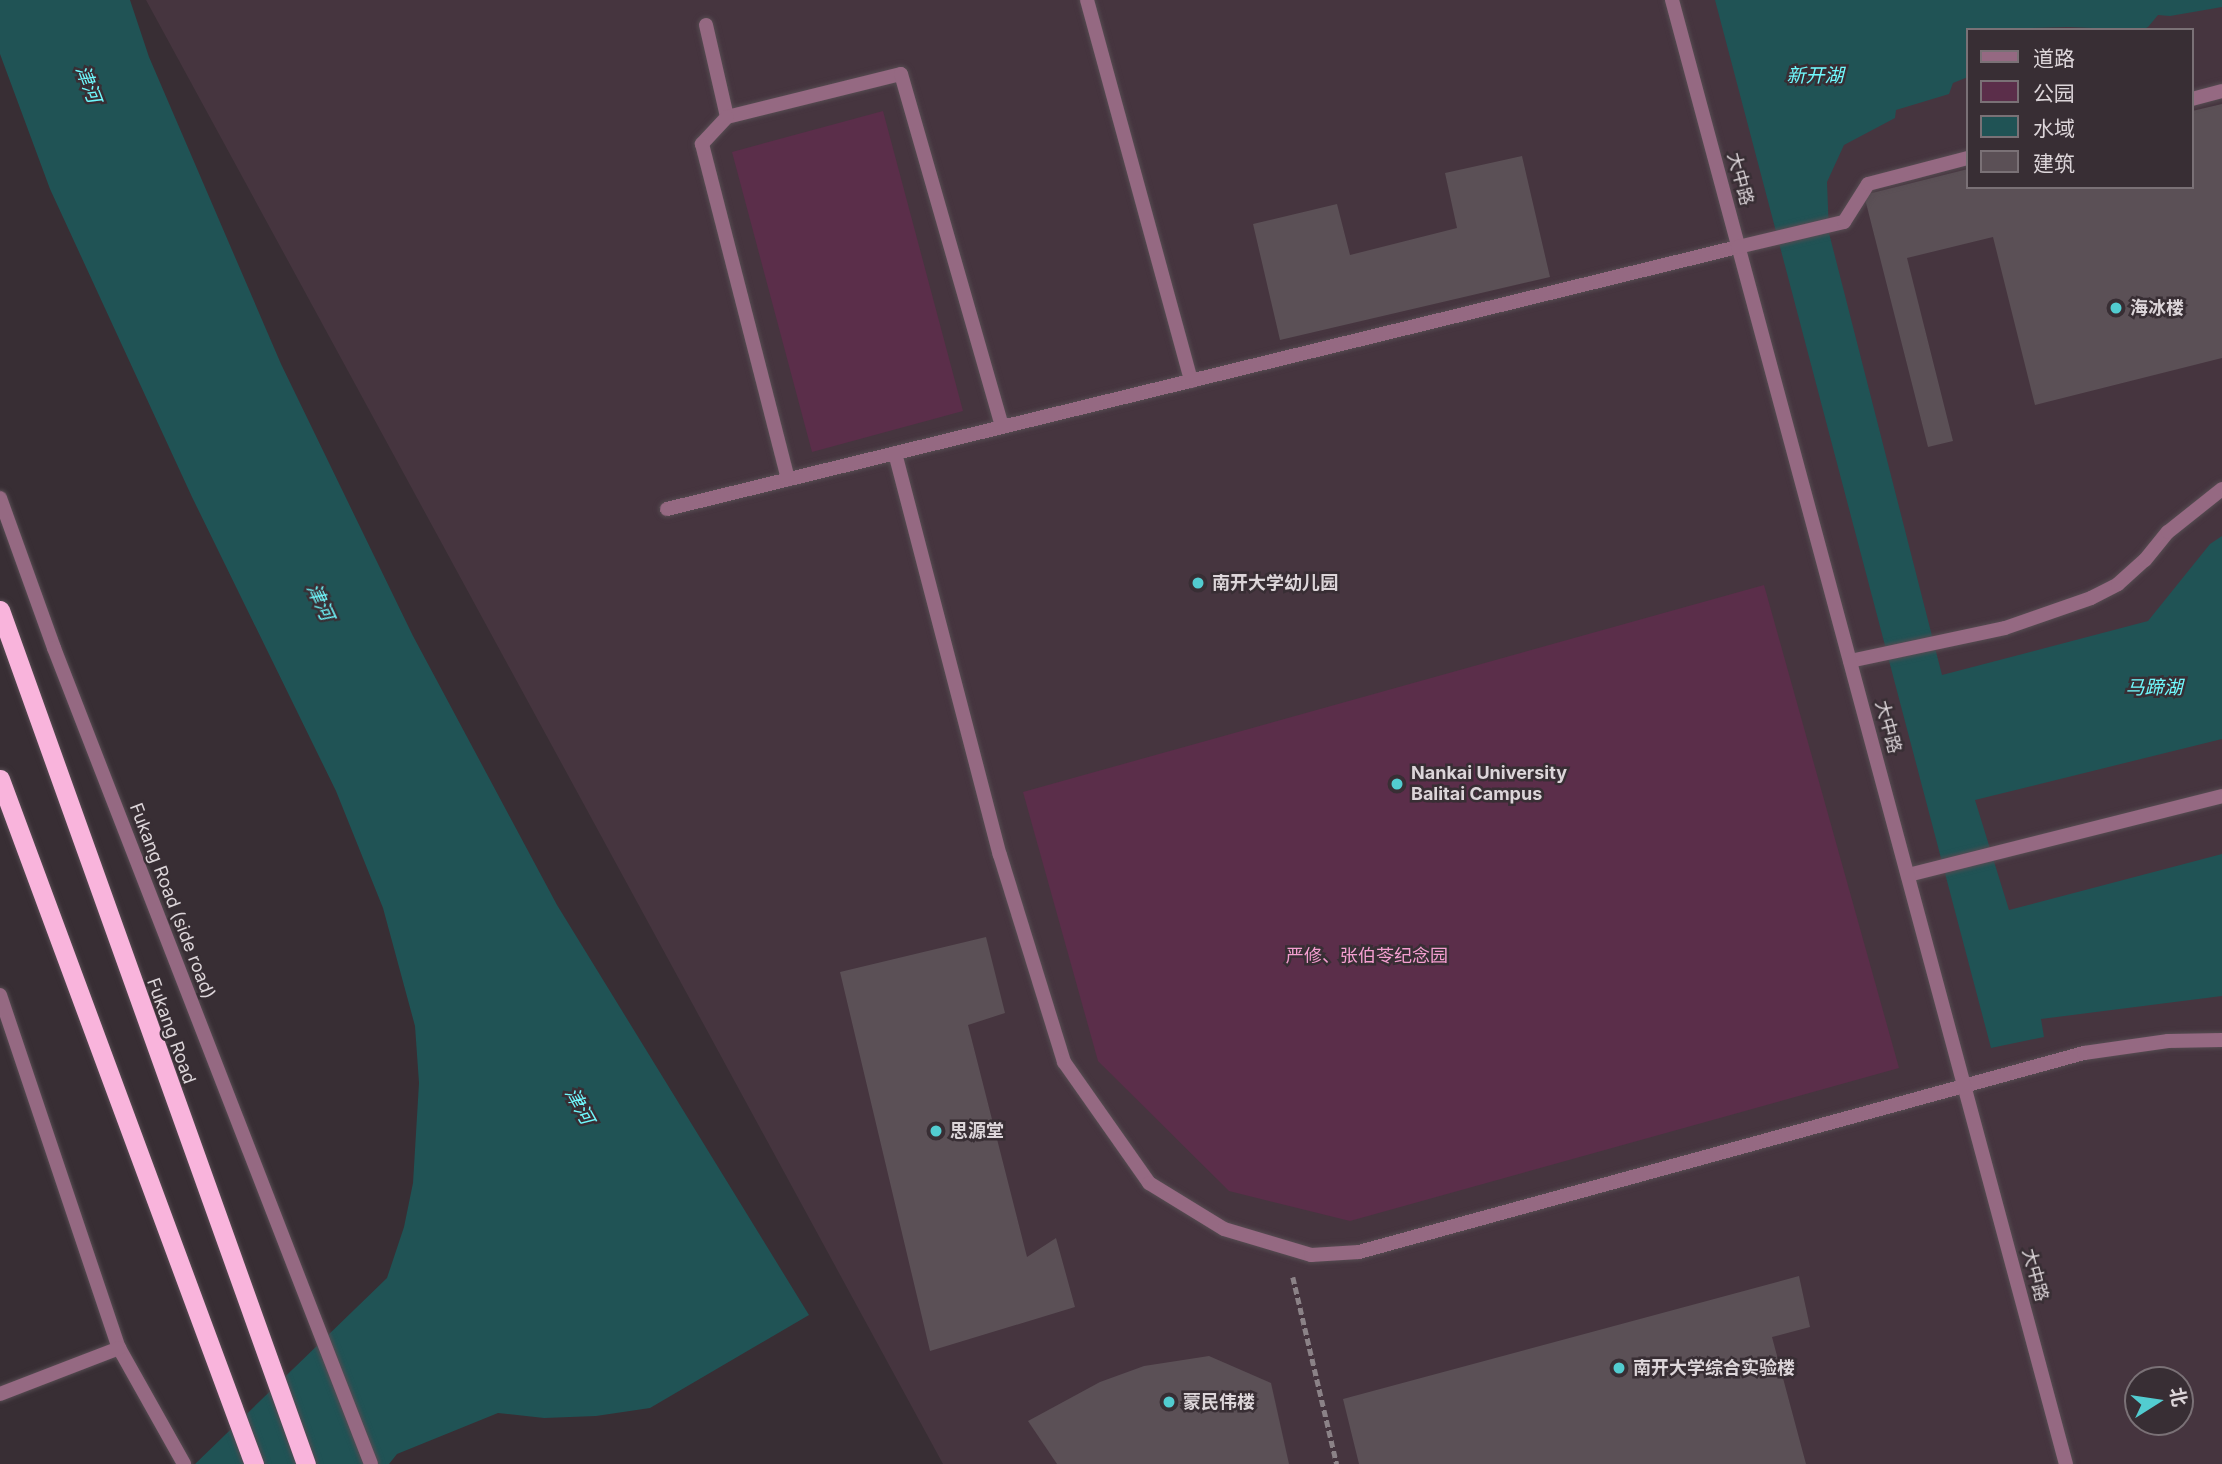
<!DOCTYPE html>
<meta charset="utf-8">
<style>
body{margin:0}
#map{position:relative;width:2222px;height:1464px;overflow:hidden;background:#382e34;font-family:Inter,"Noto Sans SC",sans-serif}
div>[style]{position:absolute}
.built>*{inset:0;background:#46353f}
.green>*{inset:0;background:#5b2e4a}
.water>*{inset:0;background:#205355}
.building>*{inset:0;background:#5b5056}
.path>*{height:4.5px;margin-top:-2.25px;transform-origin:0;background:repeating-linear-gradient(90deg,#8b8287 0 7px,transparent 0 10.5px)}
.roads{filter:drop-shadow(0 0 2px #564c52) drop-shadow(0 0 2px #564c52)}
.service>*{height:14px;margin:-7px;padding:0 7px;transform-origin:7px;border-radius:7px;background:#956982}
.minor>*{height:14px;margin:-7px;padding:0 7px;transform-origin:7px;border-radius:7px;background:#956982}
.tertiary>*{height:14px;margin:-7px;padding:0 7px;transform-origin:7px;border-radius:7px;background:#956982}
.trunk>*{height:19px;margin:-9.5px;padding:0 9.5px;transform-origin:9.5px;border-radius:9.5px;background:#f9b4dc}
.dots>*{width:19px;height:19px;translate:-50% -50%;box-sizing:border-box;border:4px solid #382e34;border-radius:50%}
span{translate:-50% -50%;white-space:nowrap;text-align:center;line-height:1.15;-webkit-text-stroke:5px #382e34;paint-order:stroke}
.street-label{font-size:18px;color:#dcd5d9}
.poi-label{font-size:18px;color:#dcd5d9;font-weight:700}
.left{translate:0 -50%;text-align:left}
.park-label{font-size:18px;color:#f59fd1}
.water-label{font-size:19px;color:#70fafe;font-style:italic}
.legend{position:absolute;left:1966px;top:28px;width:228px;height:161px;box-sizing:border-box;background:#382e34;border:2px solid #7a7176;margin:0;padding:9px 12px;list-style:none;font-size:21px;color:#dcd5d9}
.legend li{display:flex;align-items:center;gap:14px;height:35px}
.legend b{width:35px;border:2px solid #7a7176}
.north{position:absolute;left:2124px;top:1366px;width:70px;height:70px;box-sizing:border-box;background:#382e34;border:2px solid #7a7176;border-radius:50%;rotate:78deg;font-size:19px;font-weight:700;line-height:28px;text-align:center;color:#dcd5d9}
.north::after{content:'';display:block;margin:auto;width:24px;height:32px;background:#52ccd0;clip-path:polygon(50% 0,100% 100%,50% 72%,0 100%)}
</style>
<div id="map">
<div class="built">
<i style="clip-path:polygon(evenodd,146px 0,2222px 0,2222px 1464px,943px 1464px,146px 0,1968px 30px,2192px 30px,2192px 187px,1968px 187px,1968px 30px,146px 0,2138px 1380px,2180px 1380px,2180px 1422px,2138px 1422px,2138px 1380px)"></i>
</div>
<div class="green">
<i style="clip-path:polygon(883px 111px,963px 411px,812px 452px,732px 152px)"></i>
<i style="clip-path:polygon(1764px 585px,1899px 1068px,1350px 1221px,1229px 1191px,1098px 1061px,1023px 792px)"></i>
</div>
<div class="water">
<i style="clip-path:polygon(0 0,130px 0,149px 57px,281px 364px,413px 636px,557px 905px,809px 1315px,650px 1408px,596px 1416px,544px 1418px,498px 1413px,397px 1454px,389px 1464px,195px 1464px,387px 1278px,404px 1227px,413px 1183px,419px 1083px,415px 1026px,383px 908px,336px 791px,192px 497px,50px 189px,0 54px)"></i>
<i style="clip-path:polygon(1715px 0,2222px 0,2222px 7px,2170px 16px,2158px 15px,2148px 27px,2142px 30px,2068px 27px,1968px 30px,1968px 77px,1953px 83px,1949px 94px,1896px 110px,1895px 118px,1844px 145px,1827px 182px,1829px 233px,1942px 675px,2148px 621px,2210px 544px,2222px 536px,2222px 739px,1975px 800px,2009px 910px,2222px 854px,2222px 996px,2041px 1019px,2044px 1037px,1991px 1048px)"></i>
</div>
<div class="building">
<i style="clip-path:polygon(2222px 104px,2222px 358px,2035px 405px,1993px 237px,1907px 258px,1953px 441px,1928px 447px,1864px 195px,1968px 169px,1968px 187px,2192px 187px,2192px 111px)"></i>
<i style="clip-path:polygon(1522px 156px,1550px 277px,1280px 340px,1253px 224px,1337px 204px,1350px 255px,1457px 228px,1445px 173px)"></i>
<i style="clip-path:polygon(986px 937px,1005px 1013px,968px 1025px,1027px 1257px,1056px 1238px,1075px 1307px,930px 1351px,840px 972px)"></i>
<i style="clip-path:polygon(1799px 1276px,1810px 1327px,1772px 1337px,1806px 1464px,1359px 1464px,1343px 1399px)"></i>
<i style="clip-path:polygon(1209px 1356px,1271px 1383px,1289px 1464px,1057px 1464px,1028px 1421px,1100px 1382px,1144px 1366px)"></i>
</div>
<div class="path">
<i style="left:1293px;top:1277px;width:192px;rotate:76.8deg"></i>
</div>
<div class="roads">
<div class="service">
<i style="left:706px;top:25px;width:94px;rotate:77.1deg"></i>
<i style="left:727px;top:117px;width:179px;rotate:-13.9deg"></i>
<i style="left:901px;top:74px;width:367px;rotate:74deg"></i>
<i style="left:727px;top:117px;width:37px;rotate:133deg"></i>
<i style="left:702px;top:144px;width:346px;rotate:75.6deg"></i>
<i style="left:1908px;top:875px;width:324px;rotate:-14.1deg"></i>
</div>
<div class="minor">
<i style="left:1087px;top:0;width:395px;rotate:74.7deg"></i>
<i style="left:895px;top:453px;width:415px;rotate:75.4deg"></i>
<i style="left:1000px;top:855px;width:217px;rotate:72.8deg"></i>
<i style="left:1064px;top:1062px;width:148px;rotate:54.9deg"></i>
<i style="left:1149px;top:1183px;width:88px;rotate:31.5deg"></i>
<i style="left:1224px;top:1229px;width:91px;rotate:16.6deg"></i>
<i style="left:1311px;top:1255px;width:48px;rotate:-3.6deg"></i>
<i style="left:1359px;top:1252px;width:752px;rotate:-15.35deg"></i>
<i style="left:2084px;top:1053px;width:85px;rotate:-8.1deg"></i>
<i style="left:2168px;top:1041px;width:54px;rotate:-1.1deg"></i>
<i style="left:667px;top:509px;width:1103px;rotate:-13.75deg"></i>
<i style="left:1850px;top:661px;width:158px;rotate:-12deg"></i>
<i style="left:2005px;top:628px;width:91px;rotate:-19.2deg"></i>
<i style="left:2091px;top:598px;width:30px;rotate:-27deg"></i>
<i style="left:2118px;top:584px;width:36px;rotate:-42deg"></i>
<i style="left:2145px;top:560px;width:36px;rotate:-51deg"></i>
<i style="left:2168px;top:532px;width:69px;rotate:-38.5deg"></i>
</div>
<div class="tertiary">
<i style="left:1672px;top:0;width:1516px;rotate:74.94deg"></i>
<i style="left:2192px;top:99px;width:31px;rotate:-15deg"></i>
<i style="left:1738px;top:247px;width:109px;rotate:-13.3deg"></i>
<i style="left:1844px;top:222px;width:45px;rotate:-57.7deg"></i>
<i style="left:1868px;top:184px;width:103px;rotate:-14.6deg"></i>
<i style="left:0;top:498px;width:159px;rotate:70.2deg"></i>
<i style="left:54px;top:648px;width:875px;rotate:68.77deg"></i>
<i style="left:0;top:995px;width:373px;rotate:71.4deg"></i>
<i style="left:119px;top:1348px;width:133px;rotate:60.7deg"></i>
<i style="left:0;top:1394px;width:128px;rotate:-21.1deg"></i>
</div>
<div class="trunk">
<i style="left:0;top:610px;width:907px;rotate:70.29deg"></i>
<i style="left:0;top:779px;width:731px;rotate:69.66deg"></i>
</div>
</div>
<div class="dots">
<i style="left:2116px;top:308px;background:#52ccd0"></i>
<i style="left:1198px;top:583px;background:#52ccd0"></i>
<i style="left:1397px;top:784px;background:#52ccd0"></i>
<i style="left:936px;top:1131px;background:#52ccd0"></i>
<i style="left:1619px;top:1368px;background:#52ccd0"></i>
<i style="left:1169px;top:1402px;background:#52ccd0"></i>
</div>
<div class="street-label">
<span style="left:1740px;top:179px;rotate:75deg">大中路</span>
<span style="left:1888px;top:727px;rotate:75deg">大中路</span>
<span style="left:172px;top:901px;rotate:69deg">Fukang Road (side road)</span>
<span style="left:171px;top:1031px;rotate:70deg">Fukang Road</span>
<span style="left:2035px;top:1275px;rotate:75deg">大中路</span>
</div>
<div class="poi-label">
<span class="left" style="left:2130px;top:308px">海冰楼</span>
<span class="left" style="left:1212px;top:583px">南开大学幼儿园</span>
<span class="left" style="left:1411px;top:784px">Nankai University<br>Balitai Campus</span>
<span class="left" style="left:950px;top:1131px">思源堂</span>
<span class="left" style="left:1633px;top:1368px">南开大学综合实验楼</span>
<span class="left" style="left:1183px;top:1402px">蒙民伟楼</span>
</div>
<div class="park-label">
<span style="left:1367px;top:956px">严修、张伯苓纪念园</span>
</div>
<div class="water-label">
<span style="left:1815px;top:76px">新开湖</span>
<span style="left:88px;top:84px;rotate:69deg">津河</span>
<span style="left:320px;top:602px;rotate:65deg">津河</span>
<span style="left:2154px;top:688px">马蹄湖</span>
<span style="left:579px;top:1106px;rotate:61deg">津河</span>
</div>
<ul class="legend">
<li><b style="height:9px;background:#956982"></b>道路</li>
<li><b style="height:19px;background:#5b2e4a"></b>公园</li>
<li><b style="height:19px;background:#205355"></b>水域</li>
<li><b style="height:19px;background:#5b5056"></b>建筑</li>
</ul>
<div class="north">北</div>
</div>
